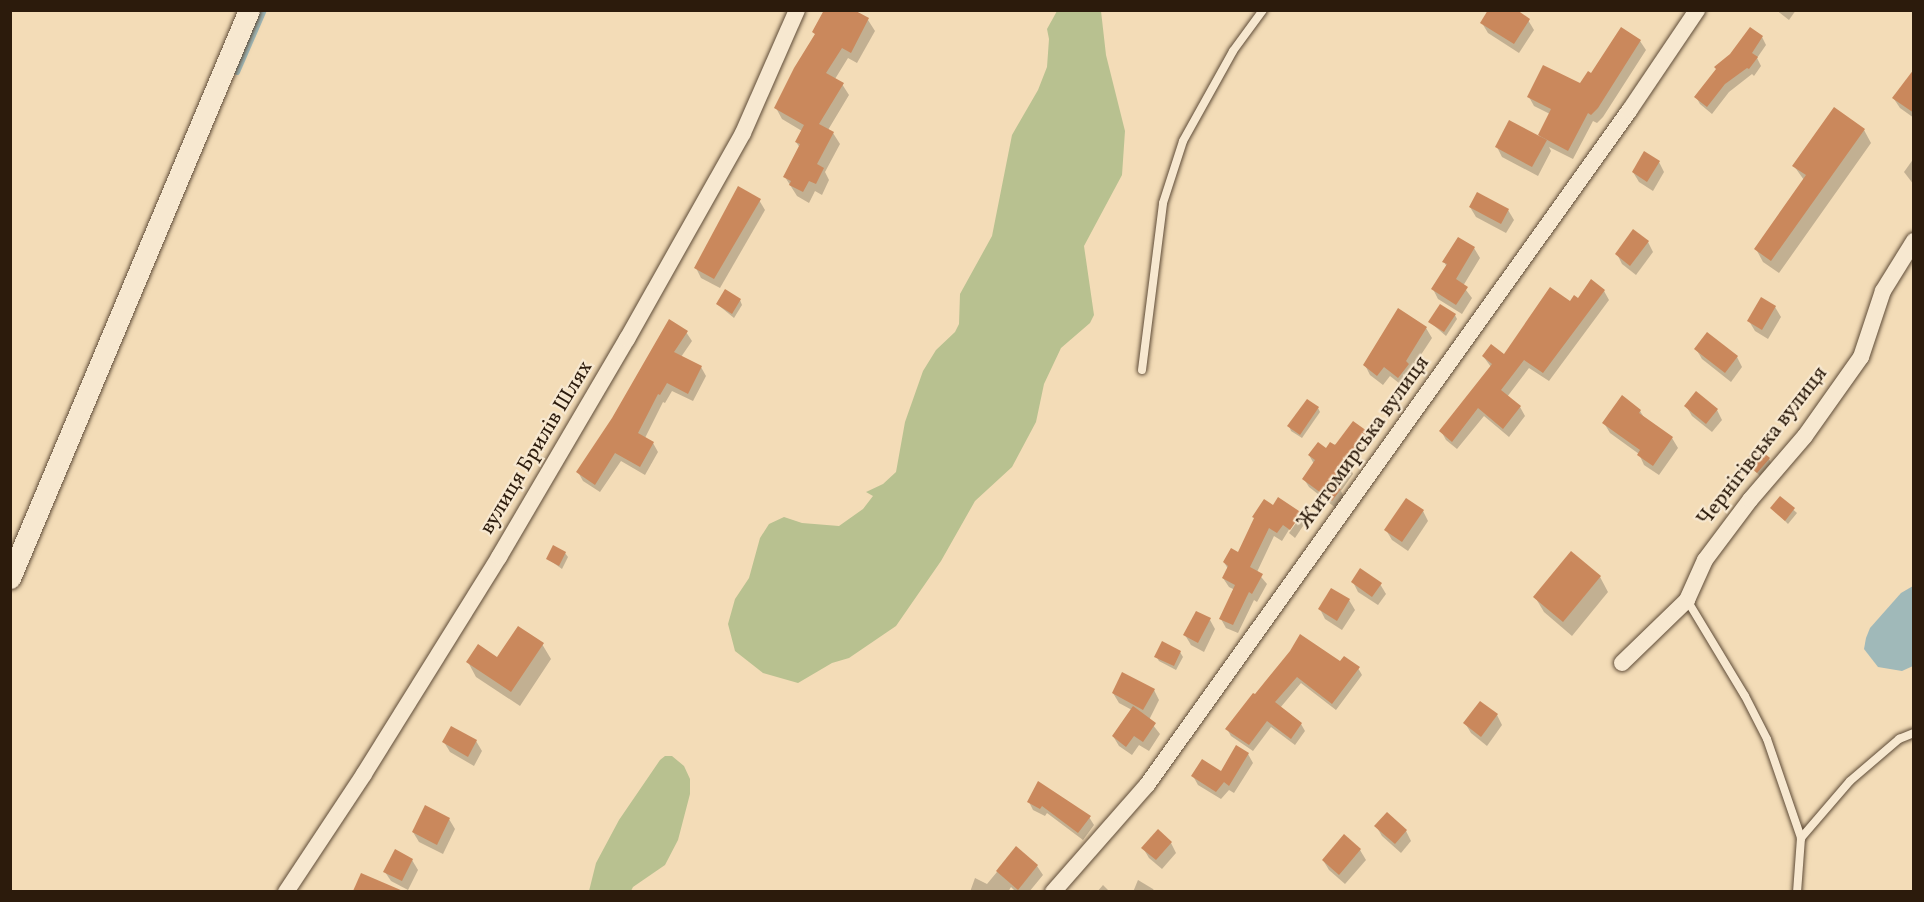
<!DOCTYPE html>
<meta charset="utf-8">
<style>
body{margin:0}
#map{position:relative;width:1924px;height:902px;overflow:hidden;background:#f3dcb7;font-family:Vollkorn,serif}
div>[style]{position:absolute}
.green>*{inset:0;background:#b8c190}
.water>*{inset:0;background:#a0b9b9}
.shadow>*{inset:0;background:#0003}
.stream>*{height:6px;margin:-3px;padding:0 3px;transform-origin:3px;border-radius:3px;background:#a0b9b9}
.building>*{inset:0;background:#ca885c}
.roads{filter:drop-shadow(0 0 2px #5e4b37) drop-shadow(0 0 2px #5e4b37)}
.service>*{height:8px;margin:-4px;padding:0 4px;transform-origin:4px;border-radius:4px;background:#f7e8d0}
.minor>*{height:16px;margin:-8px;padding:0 8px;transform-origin:8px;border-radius:8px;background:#f7e8d0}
.tertiary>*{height:21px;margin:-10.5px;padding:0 10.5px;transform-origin:10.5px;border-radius:10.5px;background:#f7e8d0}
span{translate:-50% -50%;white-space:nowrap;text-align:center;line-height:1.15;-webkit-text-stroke:4.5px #f7e8d0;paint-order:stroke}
.street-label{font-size:21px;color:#2c1b0c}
.frame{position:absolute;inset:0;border:12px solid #2c1b0c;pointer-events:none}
</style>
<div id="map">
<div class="green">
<i style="clip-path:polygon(1057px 11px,1101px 11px,1106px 55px,1125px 131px,1122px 175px,1084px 246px,1094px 315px,1090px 323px,1061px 348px,1044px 384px,1036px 422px,1012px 467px,975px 501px,941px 561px,896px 626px,849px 658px,832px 663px,798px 683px,763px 673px,735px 651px,728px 624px,735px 599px,749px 578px,760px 538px,769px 524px,784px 517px,802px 523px,839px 526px,863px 509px,873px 496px,866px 492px,883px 484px,896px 472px,905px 422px,923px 371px,936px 350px,955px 332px,959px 324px,960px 294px,992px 236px,1012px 135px,1038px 90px,1047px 67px,1049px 39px,1047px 29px)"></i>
<i style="clip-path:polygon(665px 756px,672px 756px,684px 766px,690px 779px,690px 794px,678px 840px,665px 865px,633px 887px,631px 891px,589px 891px,596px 863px,619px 820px,660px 760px)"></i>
</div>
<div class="water">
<i style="clip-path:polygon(1913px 586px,1913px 666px,1902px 671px,1878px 667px,1864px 649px,1866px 638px,1870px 628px,1901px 593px)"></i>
</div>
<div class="shadow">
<i style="clip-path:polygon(1776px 10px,1796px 10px,1789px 20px)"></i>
<i style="clip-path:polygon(868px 20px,875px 31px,857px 63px,848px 58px,835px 79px,842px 84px,849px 95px,828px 130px,833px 133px,840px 144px,825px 172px,829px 180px,822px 195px,815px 191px,809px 203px,797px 196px,785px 177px,800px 148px,796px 142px,802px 131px,782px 119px,776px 108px,816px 36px,814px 32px)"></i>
<i style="clip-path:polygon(1528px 20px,1534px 30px,1519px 53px,1488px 33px,1482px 23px)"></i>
<i style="clip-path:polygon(1762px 37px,1766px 45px,1757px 58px,1761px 66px,1754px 76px,1752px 74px,1729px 92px,1712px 114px,1700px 104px,1696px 97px)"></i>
<i style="clip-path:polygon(1640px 41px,1646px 50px,1603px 117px,1597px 123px,1593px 121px,1573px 159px,1549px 147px,1551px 151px,1538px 176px,1502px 157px,1497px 147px,1542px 139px,1539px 135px,1550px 114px,1534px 106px,1529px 97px,1580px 85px)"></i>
<i style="clip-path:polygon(1914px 88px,1914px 118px,1900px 108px,1894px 99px)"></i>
<i style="clip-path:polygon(1864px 130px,1871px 143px,1779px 273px,1763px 262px,1756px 249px,1804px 180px,1794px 166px)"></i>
<i style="clip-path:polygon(1914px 158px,1914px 185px,1904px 172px)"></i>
<i style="clip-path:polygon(1659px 162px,1664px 172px,1653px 191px,1639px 182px,1633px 172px)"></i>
<i style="clip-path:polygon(759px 200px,765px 210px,720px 288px,701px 278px,696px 268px)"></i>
<i style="clip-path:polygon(1470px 207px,1508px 210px,1514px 220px,1506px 233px,1476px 217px)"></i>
<i style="clip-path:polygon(1648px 242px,1653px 252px,1636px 275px,1622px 264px,1617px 254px)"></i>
<i style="clip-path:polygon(1474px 248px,1480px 258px,1463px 286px,1472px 298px,1462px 314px,1438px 299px,1433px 289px,1447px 267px,1444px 262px)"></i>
<i style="clip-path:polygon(1604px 291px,1609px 300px,1549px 381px,1529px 368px,1507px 397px,1520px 407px,1525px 416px,1509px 437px,1484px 416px,1457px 449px,1446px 440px,1441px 431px,1491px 367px,1483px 356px,1504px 356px,1570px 303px)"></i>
<i style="clip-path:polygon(740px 300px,742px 305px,734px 318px,717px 304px)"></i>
<i style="clip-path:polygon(1775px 307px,1781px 317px,1768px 339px,1755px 331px,1749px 321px)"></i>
<i style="clip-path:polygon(1455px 315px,1457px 319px,1446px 336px,1430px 322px)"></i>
<i style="clip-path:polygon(1426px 328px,1432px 338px,1411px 370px,1414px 374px,1404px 387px,1390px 376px,1383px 385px,1370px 375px,1365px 365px)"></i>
<i style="clip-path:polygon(686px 332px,692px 341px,681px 357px,701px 367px,706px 376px,693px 401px,672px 391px,665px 403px,663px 402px,645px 438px,653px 443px,658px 452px,645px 475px,621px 461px,600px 492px,583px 481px,578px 472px)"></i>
<i style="clip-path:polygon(1696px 349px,1737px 357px,1742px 367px,1731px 382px,1702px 359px)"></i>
<i style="clip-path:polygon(1686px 406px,1717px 410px,1722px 420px,1712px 432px,1692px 416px)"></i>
<i style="clip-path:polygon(1318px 408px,1320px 412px,1302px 438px,1291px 431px,1289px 426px)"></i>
<i style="clip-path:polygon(1640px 411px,1645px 419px,1672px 438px,1678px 448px,1659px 475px,1644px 465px,1639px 454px,1610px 433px,1604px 423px)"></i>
<i style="clip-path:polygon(1366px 432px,1371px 441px,1351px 469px,1353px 474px,1341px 491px,1345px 499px,1337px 509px,1309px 487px,1304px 479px,1314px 464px,1309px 455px)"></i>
<i style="clip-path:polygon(1769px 459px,1771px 463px,1760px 476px,1746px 462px)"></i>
<i style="clip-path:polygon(1780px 498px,1797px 513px,1788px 524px,1772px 508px)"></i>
<i style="clip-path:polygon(1274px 507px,1301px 515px,1298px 515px,1282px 541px,1274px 536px,1257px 572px,1267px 584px,1257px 602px,1254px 600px,1238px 633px,1226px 628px,1221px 619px,1235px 590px,1229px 587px,1223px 578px,1228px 569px,1224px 562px,1238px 554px)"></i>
<i style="clip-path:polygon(1423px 511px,1428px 521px,1408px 551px,1392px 540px,1386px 530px)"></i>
<i style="clip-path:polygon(1301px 516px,1305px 523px,1295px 538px,1289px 533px)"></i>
<i style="clip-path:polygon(565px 553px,568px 557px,562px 569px,548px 559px)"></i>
<i style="clip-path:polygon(1600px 577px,1608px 592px,1572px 636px,1544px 612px,1535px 597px)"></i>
<i style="clip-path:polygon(1353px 582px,1380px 584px,1386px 594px,1378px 605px,1358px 592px)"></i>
<i style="clip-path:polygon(1349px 600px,1355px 610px,1342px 630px,1325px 619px,1320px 609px)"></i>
<i style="clip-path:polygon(1210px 620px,1215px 629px,1204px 652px,1191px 645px,1185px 635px)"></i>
<i style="clip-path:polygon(542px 644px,551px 659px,520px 706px,476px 677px,468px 662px,498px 659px)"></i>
<i style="clip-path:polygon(1180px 652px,1183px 657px,1176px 670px,1159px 661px,1156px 656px)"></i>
<i style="clip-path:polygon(1292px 652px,1358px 668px,1362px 675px,1336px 710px,1301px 683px,1280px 708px,1301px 724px,1305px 731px,1295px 745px,1271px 727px,1253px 751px,1231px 736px,1227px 729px)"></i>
<i style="clip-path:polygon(1154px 690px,1159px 700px,1149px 720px,1160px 734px,1149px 751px,1139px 745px,1132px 755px,1119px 746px,1113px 736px,1132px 710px,1119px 703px,1113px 693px)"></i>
<i style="clip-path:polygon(1497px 715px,1502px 725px,1487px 746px,1471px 733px,1465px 723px)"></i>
<i style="clip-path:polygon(476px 741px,482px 751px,474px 766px,450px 752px,444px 742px)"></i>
<i style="clip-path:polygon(1237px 747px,1248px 754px,1253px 763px,1234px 793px,1229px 790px,1221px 799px,1198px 785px,1193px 776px,1221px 773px)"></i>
<i style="clip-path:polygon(1029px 802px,1089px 817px,1094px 825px,1083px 840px,1047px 813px,1045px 816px,1033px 810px)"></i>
<i style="clip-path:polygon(449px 819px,455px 829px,443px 854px,419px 842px,413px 832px)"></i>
<i style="clip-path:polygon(1376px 826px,1406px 831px,1411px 841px,1401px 853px,1382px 836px)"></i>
<i style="clip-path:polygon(1345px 836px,1360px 850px,1366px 860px,1345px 884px,1329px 870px,1323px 860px)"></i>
<i style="clip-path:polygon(1171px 843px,1176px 853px,1162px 869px,1149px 858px,1143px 848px)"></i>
<i style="clip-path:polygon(1016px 849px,1037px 866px,1043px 875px,1029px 892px,1016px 892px,1011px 887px,1008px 892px,970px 892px,975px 878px,987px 884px)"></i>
<i style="clip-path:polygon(412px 860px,418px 870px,408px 890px,391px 881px,385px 872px)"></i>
<i style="clip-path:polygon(1138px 880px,1153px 889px,1155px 892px,1133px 892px)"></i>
<i style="clip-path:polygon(1103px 885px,1110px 892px,1097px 892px)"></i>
</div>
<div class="stream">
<i style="left:237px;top:72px;width:68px;rotate:-66.5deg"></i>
</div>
<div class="building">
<i style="clip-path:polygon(824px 10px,854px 10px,869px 18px,851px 53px,842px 48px,826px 73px,844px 83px,819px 124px,834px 132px,817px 164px,824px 168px,816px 184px,809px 181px,803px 192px,789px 185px,791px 181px,783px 177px,800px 144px,795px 142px,804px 125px,774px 108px,794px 68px,815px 34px,812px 32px)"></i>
<i style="clip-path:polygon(1488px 10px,1517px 10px,1530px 19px,1514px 44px,1480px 23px)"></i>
<i style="clip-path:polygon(1621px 27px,1641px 40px,1598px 108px,1591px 115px,1588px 113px,1568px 151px,1538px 135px,1551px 109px,1527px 97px,1543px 65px,1580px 83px,1588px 71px,1591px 73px)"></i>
<i style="clip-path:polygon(1750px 27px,1763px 36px,1752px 53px,1758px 57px,1749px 69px,1747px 68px,1725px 84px,1707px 107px,1694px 97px,1716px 69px,1714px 67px,1730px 54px)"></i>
<i style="clip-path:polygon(1914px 69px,1914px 113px,1892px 98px)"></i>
<i style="clip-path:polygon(1834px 107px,1865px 129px,1771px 261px,1754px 249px,1806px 175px,1792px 166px)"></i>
<i style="clip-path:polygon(1509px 120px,1547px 140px,1532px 167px,1495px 147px)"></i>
<i style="clip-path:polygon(1644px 151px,1660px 161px,1647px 182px,1632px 172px)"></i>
<i style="clip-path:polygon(738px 186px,761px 199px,714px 279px,694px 268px)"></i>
<i style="clip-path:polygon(1477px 192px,1509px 209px,1501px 224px,1469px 207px)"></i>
<i style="clip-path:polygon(1633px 229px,1649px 241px,1630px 266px,1615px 254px)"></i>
<i style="clip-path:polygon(1458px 237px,1475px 247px,1456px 279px,1468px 287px,1456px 305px,1431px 289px,1447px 264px,1442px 262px)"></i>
<i style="clip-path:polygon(1591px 279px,1605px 290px,1543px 373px,1524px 360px,1501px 390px,1521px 406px,1503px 429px,1478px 408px,1452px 442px,1439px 431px,1492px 364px,1482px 356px,1491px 344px,1504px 354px,1550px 287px,1570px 301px,1574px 295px,1578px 298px)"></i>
<i style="clip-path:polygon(725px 289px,741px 299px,732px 314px,716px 304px)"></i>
<i style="clip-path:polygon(1761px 297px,1776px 306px,1762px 330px,1747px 321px)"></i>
<i style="clip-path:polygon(1440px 304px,1456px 314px,1444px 332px,1428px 322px)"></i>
<i style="clip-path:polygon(1398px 308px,1427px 327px,1406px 361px,1409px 364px,1398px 378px,1384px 367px,1377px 376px,1363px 365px)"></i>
<i style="clip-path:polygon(669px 319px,688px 331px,674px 352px,702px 366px,688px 394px,667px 383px,660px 395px,658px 394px,638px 433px,654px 442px,640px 467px,615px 453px,595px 485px,576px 472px,612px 418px)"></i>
<i style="clip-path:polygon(1707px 332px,1738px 356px,1725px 373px,1694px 349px)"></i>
<i style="clip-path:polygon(1696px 391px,1718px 409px,1706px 424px,1684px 406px)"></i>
<i style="clip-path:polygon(1622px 395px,1641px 410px,1639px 413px,1673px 437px,1653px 466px,1637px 455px,1640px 450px,1602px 423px)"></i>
<i style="clip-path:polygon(1307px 399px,1319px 407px,1300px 435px,1287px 426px)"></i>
<i style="clip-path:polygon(1353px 421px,1367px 431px,1345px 461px,1349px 464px,1335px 484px,1341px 489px,1332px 501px,1302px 479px,1315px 460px,1308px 455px,1318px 442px,1326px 448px,1330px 442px,1335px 445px)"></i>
<i style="clip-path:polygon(1757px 447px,1770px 458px,1757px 473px,1744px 462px)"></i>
<i style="clip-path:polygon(1780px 496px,1795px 508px,1785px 521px,1770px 508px)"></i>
<i style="clip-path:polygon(1278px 497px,1302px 513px,1290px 530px,1283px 525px,1277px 533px,1269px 528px,1250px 567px,1263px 574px,1252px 594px,1249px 592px,1233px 625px,1219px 619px,1235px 585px,1222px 578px,1228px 566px,1223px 562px,1231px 548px,1238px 552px,1254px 518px,1252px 517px,1264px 499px,1273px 505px)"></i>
<i style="clip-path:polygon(1406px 498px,1424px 510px,1402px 542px,1384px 530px)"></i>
<i style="clip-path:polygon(553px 545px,566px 552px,559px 566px,546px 559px)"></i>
<i style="clip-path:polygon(1571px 551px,1601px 576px,1563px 622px,1533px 597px)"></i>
<i style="clip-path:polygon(1360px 568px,1382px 583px,1372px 597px,1351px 582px)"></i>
<i style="clip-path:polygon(1331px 588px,1350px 599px,1337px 621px,1318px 609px)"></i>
<i style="clip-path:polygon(1196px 611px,1211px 618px,1198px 643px,1183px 635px)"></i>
<i style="clip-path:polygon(518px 626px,544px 643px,511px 692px,466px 662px,478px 644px,497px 657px)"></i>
<i style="clip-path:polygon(1300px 634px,1340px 661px,1344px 656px,1360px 667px,1332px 704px,1297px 677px,1275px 702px,1302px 723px,1291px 739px,1267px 721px,1249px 745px,1225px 729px,1253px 693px,1255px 694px,1290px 651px)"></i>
<i style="clip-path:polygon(1162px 641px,1181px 651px,1174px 666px,1154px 657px)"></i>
<i style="clip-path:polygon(1122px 672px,1155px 689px,1143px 710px,1112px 693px)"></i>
<i style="clip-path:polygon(1480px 701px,1498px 714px,1481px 737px,1463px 723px)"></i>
<i style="clip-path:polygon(1133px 706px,1156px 723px,1143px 742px,1134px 736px,1126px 747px,1112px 736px)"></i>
<i style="clip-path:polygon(451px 726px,477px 740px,468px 757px,442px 742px)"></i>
<i style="clip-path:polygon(1236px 745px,1249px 753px,1229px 786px,1224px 782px,1216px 792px,1191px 776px,1202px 759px,1221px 771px)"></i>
<i style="clip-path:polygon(1038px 781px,1091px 816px,1078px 833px,1042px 806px,1040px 809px,1027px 802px)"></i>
<i style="clip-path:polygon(425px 805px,450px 818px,437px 845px,412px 832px)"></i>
<i style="clip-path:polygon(1387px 812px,1407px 830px,1395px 844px,1374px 826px)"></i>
<i style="clip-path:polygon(1158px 829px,1172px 842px,1156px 860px,1141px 848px)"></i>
<i style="clip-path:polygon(1344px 834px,1361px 849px,1339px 875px,1322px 860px)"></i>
<i style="clip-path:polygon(1016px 846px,1038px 865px,1018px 890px,996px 871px)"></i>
<i style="clip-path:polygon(395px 849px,413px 859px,402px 881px,383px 872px)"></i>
<i style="clip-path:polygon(361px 873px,403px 891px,353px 891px)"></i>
</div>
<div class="roads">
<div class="service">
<i style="left:1142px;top:370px;width:168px;rotate:-82.8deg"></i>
<i style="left:1163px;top:203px;width:65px;rotate:-72.1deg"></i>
<i style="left:1183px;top:141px;width:103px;rotate:-60.9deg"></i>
<i style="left:1233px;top:51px;width:51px;rotate:-53.8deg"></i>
<i style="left:1687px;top:600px;width:112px;rotate:58.9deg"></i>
<i style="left:1745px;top:696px;width:48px;rotate:62.9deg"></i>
<i style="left:1767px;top:739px;width:105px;rotate:71deg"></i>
<i style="left:1801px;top:838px;width:54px;rotate:94.2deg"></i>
<i style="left:1801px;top:838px;width:75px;rotate:-49.3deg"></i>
<i style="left:1850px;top:781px;width:65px;rotate:-40.6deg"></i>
<i style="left:1899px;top:739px;width:16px;rotate:-22deg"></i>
</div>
<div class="minor">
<i style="left:1622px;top:663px;width:91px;rotate:-44.1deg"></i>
<i style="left:1687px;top:600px;width:44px;rotate:-65.8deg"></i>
<i style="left:1705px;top:560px;width:75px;rotate:-53.1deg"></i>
<i style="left:1750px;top:500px;width:84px;rotate:-49.3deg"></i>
<i style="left:1805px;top:436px;width:97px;rotate:-54.7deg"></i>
<i style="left:1861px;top:357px;width:70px;rotate:-71.6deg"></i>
<i style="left:1883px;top:291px;width:59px;rotate:-58.2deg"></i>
<i style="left:286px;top:892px;width:141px;rotate:-56.5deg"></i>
<i style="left:364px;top:774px;width:256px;rotate:-58.1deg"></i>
<i style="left:499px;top:557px;width:253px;rotate:-59.6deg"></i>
<i style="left:627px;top:339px;width:236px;rotate:-60.6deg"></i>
<i style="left:743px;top:133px;width:134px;rotate:-66.3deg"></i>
<i style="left:1053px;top:892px;width:142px;rotate:-48.7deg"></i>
<i style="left:1147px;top:785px;width:829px;rotate:-54.43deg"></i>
<i style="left:1629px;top:111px;width:122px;rotate:-56deg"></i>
</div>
<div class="tertiary">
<i style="left:10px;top:578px;width:616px;rotate:-67.18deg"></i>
</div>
</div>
<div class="street-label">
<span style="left:1364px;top:443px;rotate:-54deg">Житомирська вулиця</span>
<span style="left:1763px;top:447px;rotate:-52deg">Чернігівська вулиця</span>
<span style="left:537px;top:448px;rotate:-59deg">вулиця Брилів Шлях</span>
</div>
<div class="frame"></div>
</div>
